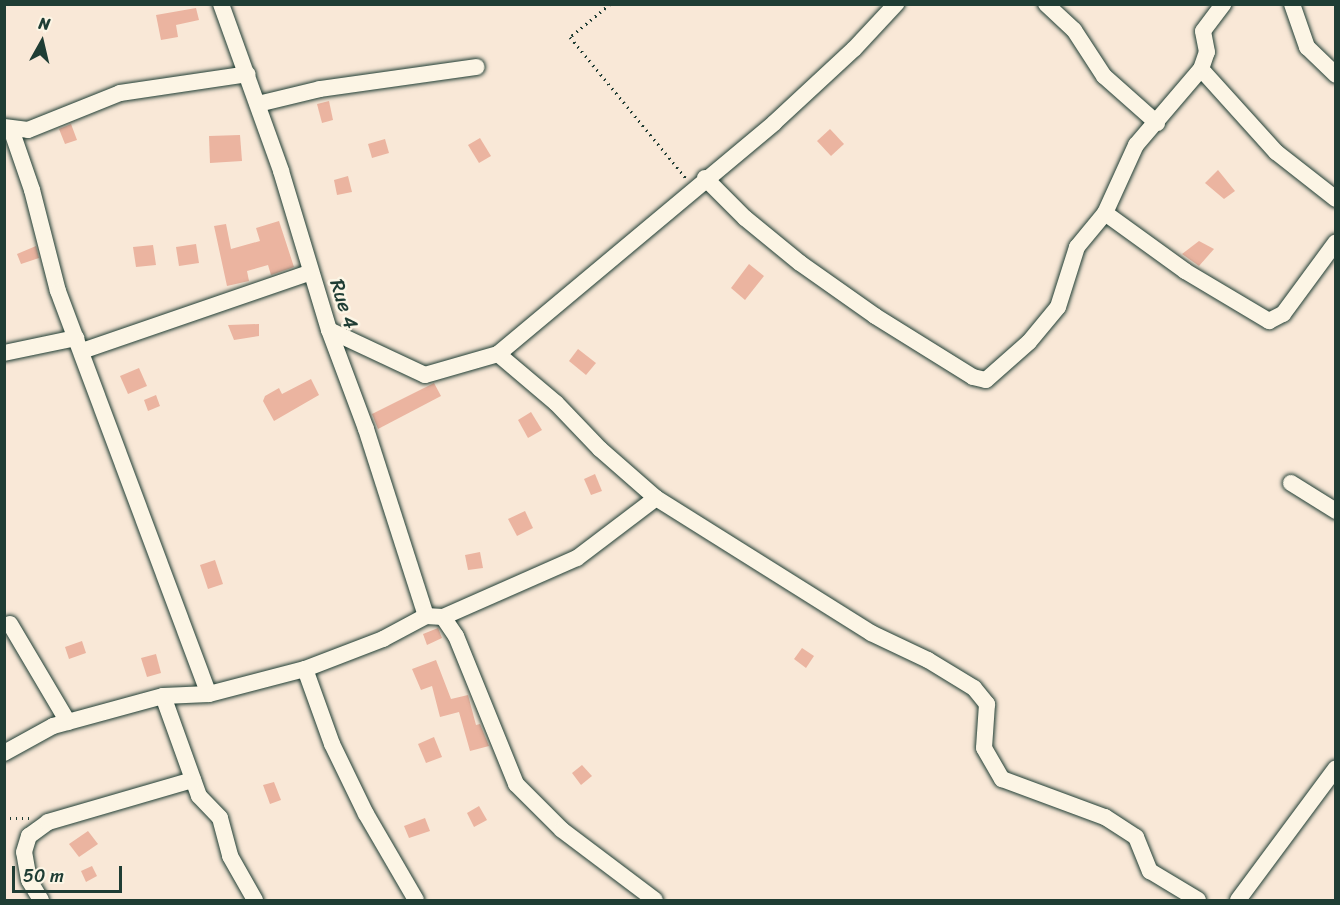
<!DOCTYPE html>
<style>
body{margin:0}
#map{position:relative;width:1340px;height:905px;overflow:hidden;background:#f9e8d7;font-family:Sriracha,sans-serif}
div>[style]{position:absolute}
.building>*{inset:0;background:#ebb4a0}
.path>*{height:3px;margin-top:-1.5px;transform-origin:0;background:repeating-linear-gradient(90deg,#1f3d34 0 1.5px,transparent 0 6px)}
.roads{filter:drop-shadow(0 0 2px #1f3d34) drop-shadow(0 0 2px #1f3d34)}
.minor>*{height:16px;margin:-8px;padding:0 8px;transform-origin:8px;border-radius:8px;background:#fcf5e5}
span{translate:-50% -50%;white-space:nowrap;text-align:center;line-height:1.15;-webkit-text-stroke:5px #fcf5e5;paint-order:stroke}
.street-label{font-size:20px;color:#1f3d34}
.frame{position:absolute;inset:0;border:6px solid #1f3d34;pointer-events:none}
.north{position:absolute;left:12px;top:12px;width:60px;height:60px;-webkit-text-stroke:4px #fcf5e5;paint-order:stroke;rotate:8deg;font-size:16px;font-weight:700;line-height:24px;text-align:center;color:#1f3d34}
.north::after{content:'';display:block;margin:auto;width:21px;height:27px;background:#1f3d34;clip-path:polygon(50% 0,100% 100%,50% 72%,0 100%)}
.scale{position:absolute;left:12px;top:866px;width:110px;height:27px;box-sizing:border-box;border:3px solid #1f3d34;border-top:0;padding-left:8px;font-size:18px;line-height:21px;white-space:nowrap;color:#1f3d34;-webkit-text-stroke:4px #fcf5e5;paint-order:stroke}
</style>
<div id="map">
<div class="building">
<i style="clip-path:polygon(196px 8px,199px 20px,176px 25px,178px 37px,161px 40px,156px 15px)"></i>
<i style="clip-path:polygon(329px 101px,333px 120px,322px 123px,317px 104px)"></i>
<i style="clip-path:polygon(71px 124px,77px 140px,65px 144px,59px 129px)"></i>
<i style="clip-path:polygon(830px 129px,844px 144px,831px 156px,817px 141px)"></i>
<i style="clip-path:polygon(240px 135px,242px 161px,210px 163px,209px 136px)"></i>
<i style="clip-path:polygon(480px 138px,491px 156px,479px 163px,468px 145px)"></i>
<i style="clip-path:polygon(385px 139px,389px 153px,372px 158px,368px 144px)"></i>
<i style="clip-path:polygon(1218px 170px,1235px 191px,1224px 199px,1205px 183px)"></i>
<i style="clip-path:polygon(348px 176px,352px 192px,337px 195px,334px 180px)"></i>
<i style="clip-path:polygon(279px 221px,294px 267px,271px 275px,268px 265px,247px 271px,249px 281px,227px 286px,214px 226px,226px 224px,231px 249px,260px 241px,256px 228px)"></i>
<i style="clip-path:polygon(1199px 241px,1214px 249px,1199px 266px,1182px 254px)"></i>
<i style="clip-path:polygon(196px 244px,199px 263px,179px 266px,176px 247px)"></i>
<i style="clip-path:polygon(153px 245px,156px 265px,136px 267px,133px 247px)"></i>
<i style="clip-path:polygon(36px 246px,39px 258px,21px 264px,17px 254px)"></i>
<i style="clip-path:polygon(749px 264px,764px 276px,745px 300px,731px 288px)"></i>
<i style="clip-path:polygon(259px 324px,259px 336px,234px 340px,228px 325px)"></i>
<i style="clip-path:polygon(578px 349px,596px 363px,586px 375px,569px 361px)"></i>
<i style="clip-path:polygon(139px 368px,147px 386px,128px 394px,120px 376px)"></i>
<i style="clip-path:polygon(311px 379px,319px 395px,274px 421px,263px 401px,265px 396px,279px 388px,282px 394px)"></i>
<i style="clip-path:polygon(434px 383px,441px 396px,378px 429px,372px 414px)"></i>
<i style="clip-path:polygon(156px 395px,160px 406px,148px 411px,144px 400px)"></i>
<i style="clip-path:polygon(531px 412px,542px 430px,528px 438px,518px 420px)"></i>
<i style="clip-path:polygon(595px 474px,602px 491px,591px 495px,584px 479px)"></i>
<i style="clip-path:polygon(525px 511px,533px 528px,517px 536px,508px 519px)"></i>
<i style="clip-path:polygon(480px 552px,483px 568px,468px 570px,465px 555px)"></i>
<i style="clip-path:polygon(215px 560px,223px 584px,208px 589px,200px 565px)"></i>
<i style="clip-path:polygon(438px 628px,442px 638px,427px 645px,423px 634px)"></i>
<i style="clip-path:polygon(82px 641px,86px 653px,69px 659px,65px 647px)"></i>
<i style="clip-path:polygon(802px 648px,814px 656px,806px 668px,794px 659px)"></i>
<i style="clip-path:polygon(156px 654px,161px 673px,147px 677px,141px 658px)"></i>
<i style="clip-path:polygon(436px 660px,451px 699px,468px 695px,476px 725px,480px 724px,489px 746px,470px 751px,459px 712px,440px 717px,432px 686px,421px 690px,412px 669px)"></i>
<i style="clip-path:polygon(434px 737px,442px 757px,426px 763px,418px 744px)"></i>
<i style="clip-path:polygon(582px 765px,592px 776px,581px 785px,572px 773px)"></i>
<i style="clip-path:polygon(274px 782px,281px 800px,270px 804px,263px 785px)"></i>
<i style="clip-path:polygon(479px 806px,487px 820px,474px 827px,467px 813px)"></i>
<i style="clip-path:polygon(425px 818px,430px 831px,409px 838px,404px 826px)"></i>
<i style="clip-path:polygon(88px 831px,98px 844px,79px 857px,69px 844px)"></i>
<i style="clip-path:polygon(92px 866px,97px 876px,86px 882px,81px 871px)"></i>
</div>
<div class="path">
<i style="left:610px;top:4px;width:52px;rotate:140.5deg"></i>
<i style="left:570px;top:37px;width:183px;rotate:50.6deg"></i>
<i style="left:4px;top:818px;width:25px"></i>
</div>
<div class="roads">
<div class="minor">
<i style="left:221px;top:4px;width:177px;rotate:70.2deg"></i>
<i style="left:281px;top:171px;width:166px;rotate:73.2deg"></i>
<i style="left:329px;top:330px;width:106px;rotate:69.5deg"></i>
<i style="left:366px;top:429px;width:196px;rotate:72.2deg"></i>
<i style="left:1046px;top:4px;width:38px;rotate:43deg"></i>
<i style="left:1074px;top:30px;width:55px;rotate:56.9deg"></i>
<i style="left:1104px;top:76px;width:71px;rotate:41.6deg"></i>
<i style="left:1292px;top:4px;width:46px;rotate:70.8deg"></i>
<i style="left:1307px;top:47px;width:40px;rotate:44deg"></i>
<i style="left:1201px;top:69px;width:112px;rotate:47.9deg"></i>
<i style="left:1276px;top:152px;width:76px;rotate:38.1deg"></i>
<i style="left:258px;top:104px;width:64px;rotate:-13.6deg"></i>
<i style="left:320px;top:89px;width:158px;rotate:-8deg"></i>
<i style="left:4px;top:127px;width:24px;rotate:7deg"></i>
<i style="left:28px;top:130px;width:99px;rotate:-21.9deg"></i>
<i style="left:120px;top:93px;width:129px;rotate:-8.4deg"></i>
<i style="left:11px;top:129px;width:65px;rotate:71deg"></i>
<i style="left:32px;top:190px;width:104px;rotate:75.6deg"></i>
<i style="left:58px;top:291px;width:430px;rotate:69.5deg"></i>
<i style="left:705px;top:178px;width:57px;rotate:45deg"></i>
<i style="left:745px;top:218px;width:71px;rotate:39.3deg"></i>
<i style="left:800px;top:263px;width:92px;rotate:35.2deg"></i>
<i style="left:875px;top:316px;width:115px;rotate:31.9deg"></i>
<i style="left:973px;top:377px;width:13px;rotate:13deg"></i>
<i style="left:986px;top:380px;width:57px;rotate:-41.5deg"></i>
<i style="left:1029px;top:342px;width:45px;rotate:-50.4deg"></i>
<i style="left:1058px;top:307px;width:63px;rotate:-72.4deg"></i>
<i style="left:1077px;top:247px;width:44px;rotate:-50.5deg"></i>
<i style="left:1105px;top:213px;width:75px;rotate:-65.5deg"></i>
<i style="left:1136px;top:145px;width:100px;rotate:-49.5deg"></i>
<i style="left:1201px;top:69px;width:18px;rotate:-71deg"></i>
<i style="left:1207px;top:52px;width:21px;rotate:-101deg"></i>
<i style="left:1203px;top:31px;width:34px;rotate:-53deg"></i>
<i style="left:1105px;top:213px;width:99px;rotate:35.9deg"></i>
<i style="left:1185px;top:271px;width:98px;rotate:30.8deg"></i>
<i style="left:1269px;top:321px;width:16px;rotate:-27deg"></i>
<i style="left:1283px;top:314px;width:89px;rotate:-53.6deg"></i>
<i style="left:329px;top:330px;width:106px;rotate:25.1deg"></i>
<i style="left:425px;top:375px;width:76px;rotate:-16deg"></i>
<i style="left:498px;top:354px;width:360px;rotate:-39.9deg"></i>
<i style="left:774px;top:123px;width:109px;rotate:-42.8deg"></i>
<i style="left:854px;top:49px;width:62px;rotate:-47deg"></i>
<i style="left:82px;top:351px;width:242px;rotate:-19deg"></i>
<i style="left:4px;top:353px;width:74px;rotate:-11.8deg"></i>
<i style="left:498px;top:354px;width:76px;rotate:40.2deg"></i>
<i style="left:556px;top:403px;width:64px;rotate:46.3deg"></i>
<i style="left:600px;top:449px;width:74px;rotate:41.2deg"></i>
<i style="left:656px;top:498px;width:254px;rotate:32.1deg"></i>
<i style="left:871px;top:633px;width:63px;rotate:25.3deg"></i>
<i style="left:928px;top:660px;width:54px;rotate:31.3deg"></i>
<i style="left:974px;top:688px;width:21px;rotate:51deg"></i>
<i style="left:987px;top:704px;width:44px;rotate:93.9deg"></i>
<i style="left:984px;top:748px;width:36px;rotate:60deg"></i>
<i style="left:1002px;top:779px;width:110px;rotate:20.3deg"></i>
<i style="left:1105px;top:817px;width:37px;rotate:33deg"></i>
<i style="left:1136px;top:837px;width:37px;rotate:68deg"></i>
<i style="left:1150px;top:871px;width:56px;rotate:31.1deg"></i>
<i style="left:1291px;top:483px;width:53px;rotate:31.9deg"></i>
<i style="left:443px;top:617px;width:146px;rotate:-23.8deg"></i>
<i style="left:577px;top:558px;width:99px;rotate:-37.2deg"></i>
<i style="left:10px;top:624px;width:114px;rotate:59.4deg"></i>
<i style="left:305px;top:669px;width:80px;rotate:70.2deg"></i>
<i style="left:332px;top:744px;width:78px;rotate:64.1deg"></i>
<i style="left:366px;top:814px;width:99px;rotate:59.8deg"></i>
<i style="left:163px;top:696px;width:106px;rotate:70.2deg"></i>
<i style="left:199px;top:796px;width:30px;rotate:46deg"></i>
<i style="left:220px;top:818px;width:39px;rotate:75deg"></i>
<i style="left:230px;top:856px;width:51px;rotate:60.4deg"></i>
<i style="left:4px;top:753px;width:56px;rotate:-28.9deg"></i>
<i style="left:53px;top:726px;width:114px;rotate:-15.3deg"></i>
<i style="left:163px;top:696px;width:46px;rotate:-2.5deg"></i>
<i style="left:209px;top:694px;width:99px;rotate:-14.6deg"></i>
<i style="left:305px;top:669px;width:84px;rotate:-21deg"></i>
<i style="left:383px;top:639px;width:49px;rotate:-28.1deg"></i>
<i style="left:426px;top:616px;width:17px;rotate:3deg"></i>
<i style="left:443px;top:617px;width:23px;rotate:56deg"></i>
<i style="left:456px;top:636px;width:160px;rotate:67.9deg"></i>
<i style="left:516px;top:784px;width:65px;rotate:45deg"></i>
<i style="left:562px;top:830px;width:116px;rotate:37deg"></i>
<i style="left:41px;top:900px;width:23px;rotate:-121deg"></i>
<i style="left:29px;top:880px;width:28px;rotate:-100deg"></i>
<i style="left:24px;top:852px;width:17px;rotate:-73deg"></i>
<i style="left:29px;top:836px;width:24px;rotate:-36deg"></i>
<i style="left:48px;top:822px;width:151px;rotate:-16.2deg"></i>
<i style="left:1238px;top:900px;width:164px;rotate:-53.4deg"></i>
</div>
</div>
<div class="street-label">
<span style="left:344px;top:304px;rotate:72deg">Rue 4</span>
</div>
<div class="frame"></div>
<div class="north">N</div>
<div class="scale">50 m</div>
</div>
